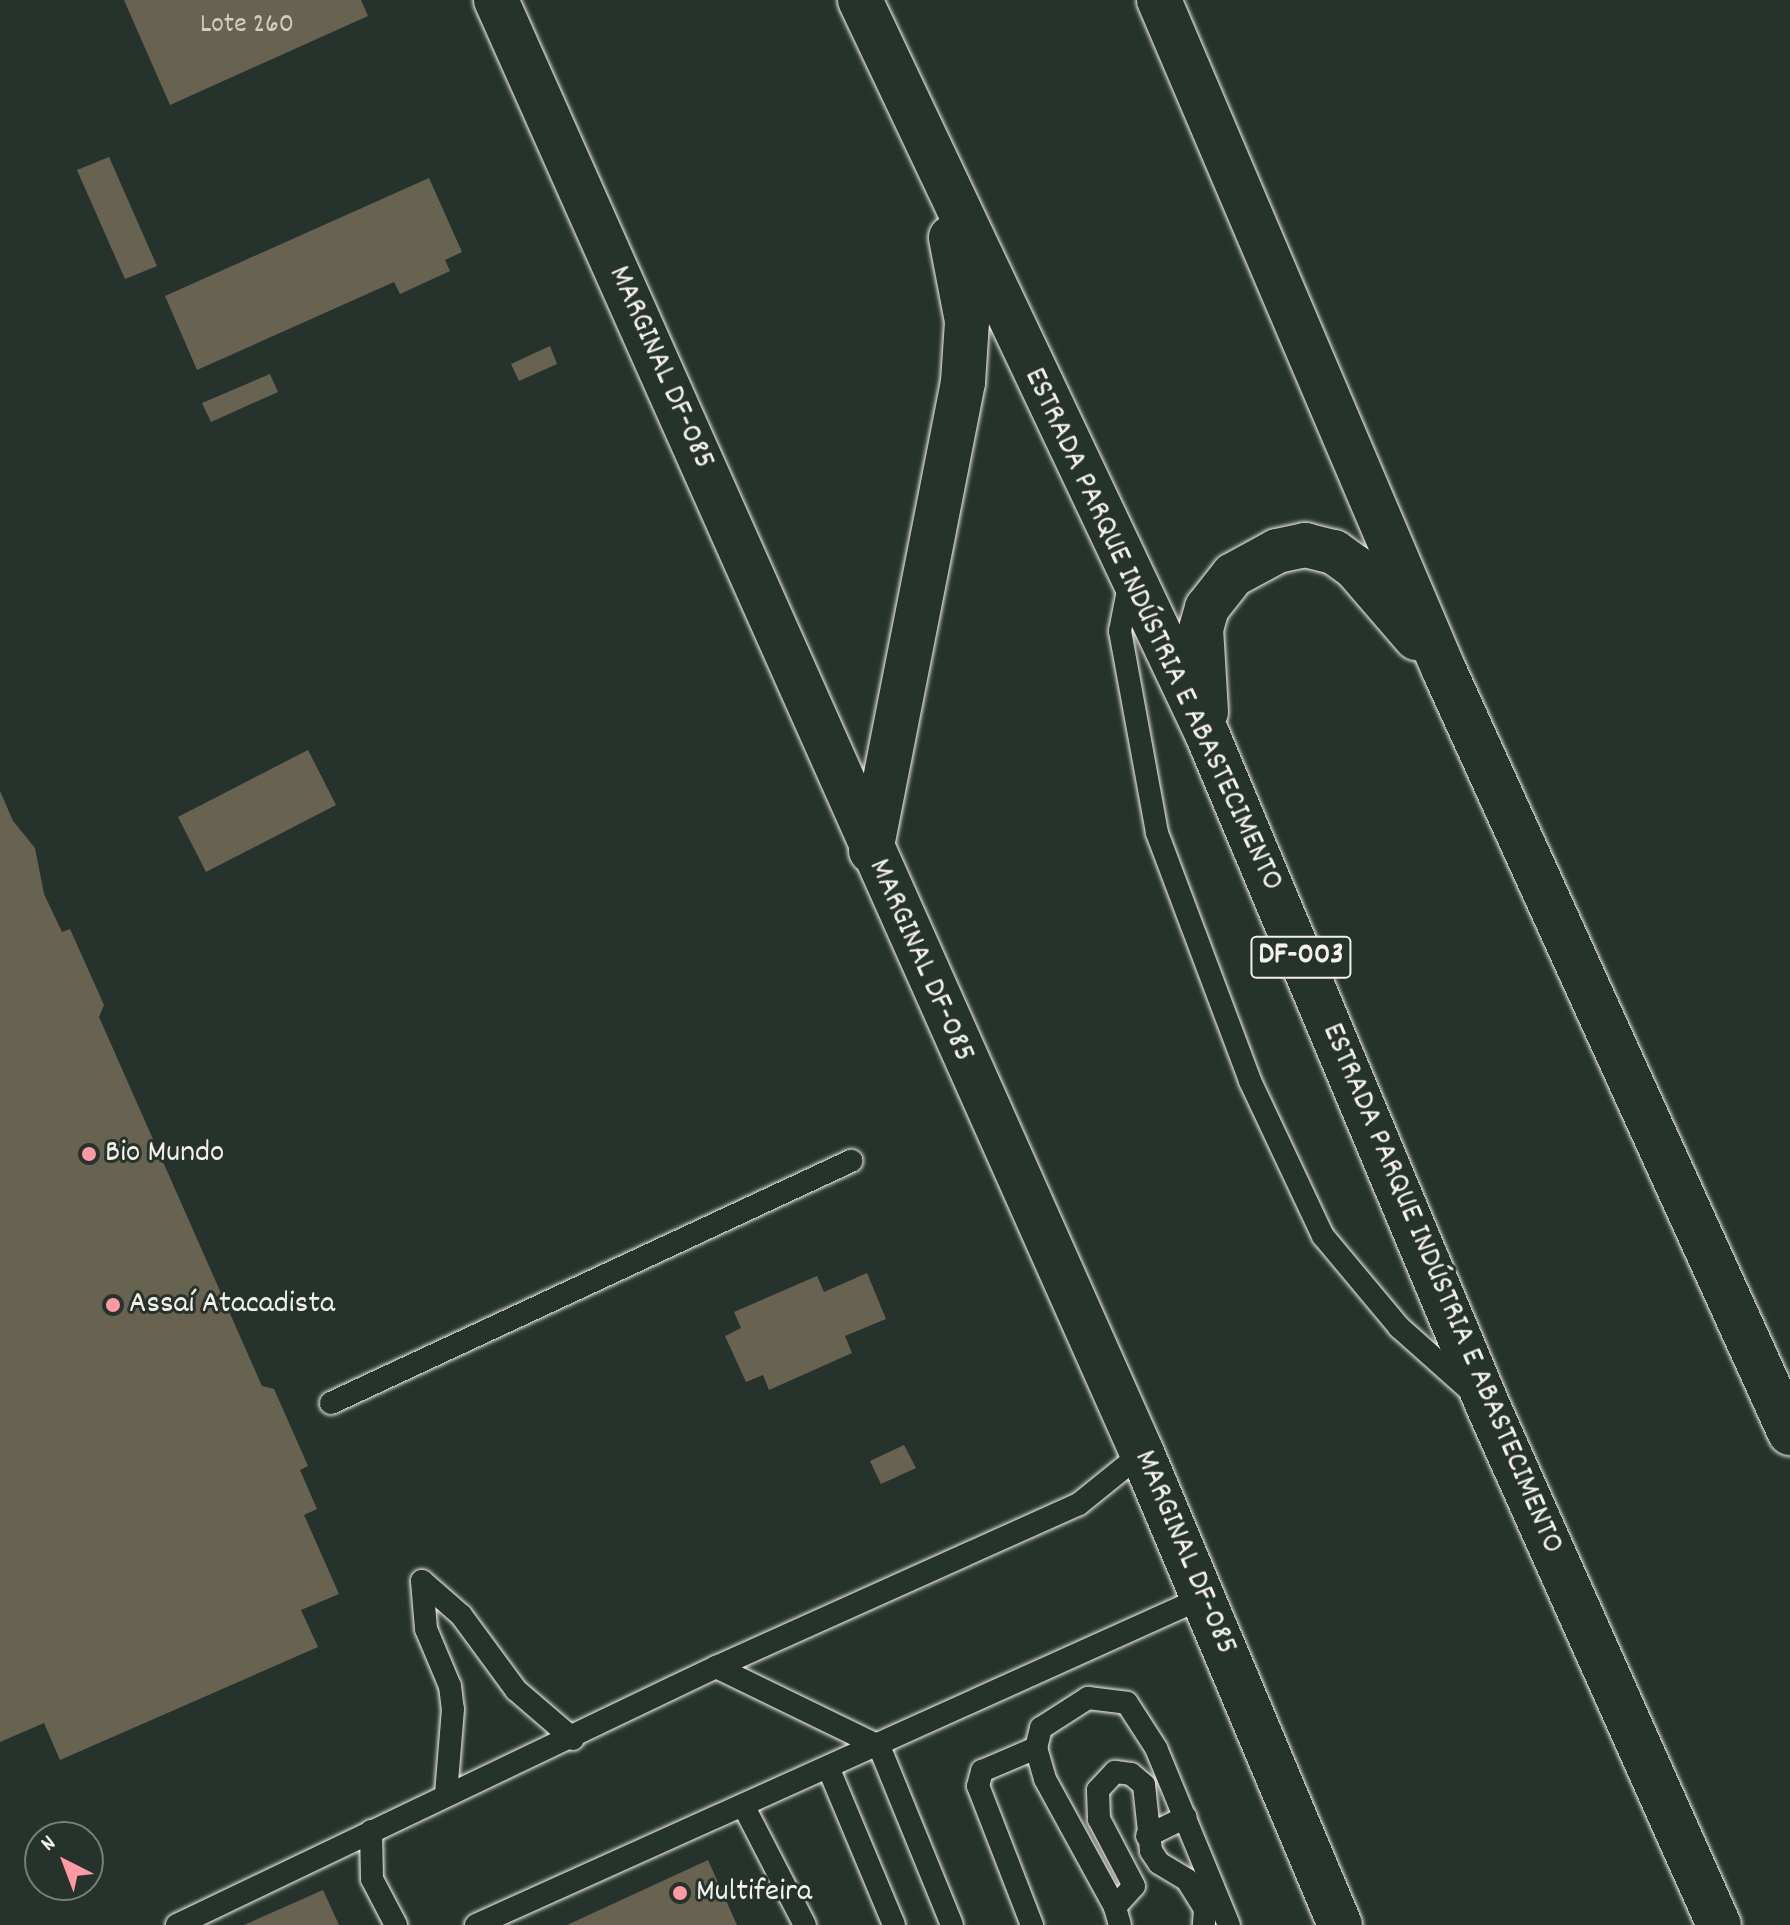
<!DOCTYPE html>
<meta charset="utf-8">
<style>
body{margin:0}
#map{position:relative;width:1790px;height:1925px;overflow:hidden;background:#26332d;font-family:Dekko,sans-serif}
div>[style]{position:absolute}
.building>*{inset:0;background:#686351}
.roads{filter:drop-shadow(0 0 2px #f4f1e8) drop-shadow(0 0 2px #f4f1e8)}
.lane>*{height:22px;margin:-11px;padding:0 11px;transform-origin:11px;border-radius:11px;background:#26332d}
.secondary>*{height:44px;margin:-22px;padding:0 22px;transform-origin:22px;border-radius:22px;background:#26332d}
.highway>*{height:44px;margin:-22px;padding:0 22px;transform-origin:22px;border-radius:22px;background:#26332d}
.dots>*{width:22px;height:22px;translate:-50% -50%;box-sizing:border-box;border:4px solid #26332d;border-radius:50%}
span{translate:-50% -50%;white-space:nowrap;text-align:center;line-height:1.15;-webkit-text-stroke:6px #26332d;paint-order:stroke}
.number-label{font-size:28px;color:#d1cec2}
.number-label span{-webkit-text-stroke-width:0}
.shield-label span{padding:2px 6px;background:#26332d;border:2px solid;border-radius:6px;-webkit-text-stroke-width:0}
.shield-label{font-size:30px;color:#f4f1e8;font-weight:700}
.street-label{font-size:32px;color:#f4f1e8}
.poi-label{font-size:32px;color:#f4f1e8}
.left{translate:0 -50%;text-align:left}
.north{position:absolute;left:24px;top:1821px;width:80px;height:80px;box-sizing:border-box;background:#26332d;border:2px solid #787f78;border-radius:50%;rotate:318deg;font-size:22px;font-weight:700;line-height:32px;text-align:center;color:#f4f1e8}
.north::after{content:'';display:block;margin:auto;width:28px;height:36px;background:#ff9aa2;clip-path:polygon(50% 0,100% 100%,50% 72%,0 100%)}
</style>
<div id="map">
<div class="building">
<i style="clip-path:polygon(124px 0,361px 0,368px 16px,170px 105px)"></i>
<i style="clip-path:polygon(109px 157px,157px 266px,125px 279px,77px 170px)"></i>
<i style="clip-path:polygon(429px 178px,462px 252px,445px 260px,450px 271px,400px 294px,394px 282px,197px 370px,165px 296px)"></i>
<i style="clip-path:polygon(550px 346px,557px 364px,519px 381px,511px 364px)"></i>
<i style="clip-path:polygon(270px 374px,278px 392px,211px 422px,202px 403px)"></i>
<i style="clip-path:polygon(308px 750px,336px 805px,206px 872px,178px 817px)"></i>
<i style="clip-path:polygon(0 791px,13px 821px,35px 848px,44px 894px,62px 932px,70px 929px,104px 1005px,99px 1017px,262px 1386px,274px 1389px,308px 1466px,300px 1470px,317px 1509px,304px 1515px,339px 1594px,301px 1610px,318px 1647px,60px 1760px,44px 1723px,0 1742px)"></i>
<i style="clip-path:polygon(867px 1273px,886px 1319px,845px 1336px,852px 1353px,769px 1390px,763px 1375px,746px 1382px,725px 1336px,741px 1328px,734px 1312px,817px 1276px,824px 1292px)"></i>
<i style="clip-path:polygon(904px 1445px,916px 1468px,881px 1484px,870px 1461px)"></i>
<i style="clip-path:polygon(708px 1860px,737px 1925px,567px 1925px)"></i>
<i style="clip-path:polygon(323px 1890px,339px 1925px,244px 1925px)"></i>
</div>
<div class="roads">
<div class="lane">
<i style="left:1130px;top:580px;width:52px;rotate:101.1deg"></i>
<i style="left:1120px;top:631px;width:205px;rotate:79.6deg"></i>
<i style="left:1157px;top:833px;width:265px;rotate:69.4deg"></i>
<i style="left:1250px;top:1081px;width:171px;rotate:64.8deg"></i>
<i style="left:1323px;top:1236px;width:119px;rotate:50.1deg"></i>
<i style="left:1399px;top:1327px;width:98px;rotate:41.7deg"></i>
<i style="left:331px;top:1403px;width:574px;rotate:-24.96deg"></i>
<i style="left:422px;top:1581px;width:52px;rotate:41.1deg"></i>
<i style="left:461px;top:1615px;width:93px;rotate:53.7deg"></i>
<i style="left:516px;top:1690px;width:75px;rotate:40.7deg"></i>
<i style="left:422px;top:1581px;width:48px;rotate:85.2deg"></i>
<i style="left:426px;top:1629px;width:62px;rotate:67.2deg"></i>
<i style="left:450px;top:1686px;width:23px;rotate:83deg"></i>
<i style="left:453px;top:1709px;width:86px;rotate:94.7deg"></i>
<i style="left:716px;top:1667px;width:181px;rotate:25.9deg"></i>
<i style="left:879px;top:1746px;width:193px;rotate:67.8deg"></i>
<i style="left:828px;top:1767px;width:171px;rotate:67.3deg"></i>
<i style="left:743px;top:1805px;width:135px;rotate:62.7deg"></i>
<i style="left:371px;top:1831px;width:48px;rotate:88.8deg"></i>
<i style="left:372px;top:1879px;width:52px;rotate:62.4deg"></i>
<i style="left:1147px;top:1836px;width:43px;rotate:-26deg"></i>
<i style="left:1115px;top:1907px;width:28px;rotate:-48deg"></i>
<i style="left:1134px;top:1886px;width:76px;rotate:-117.6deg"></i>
<i style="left:1099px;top:1819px;width:29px;rotate:-92deg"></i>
<i style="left:1098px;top:1790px;width:25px;rotate:-47deg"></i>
<i style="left:1115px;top:1772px;width:16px;rotate:7deg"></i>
<i style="left:1131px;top:1774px;width:17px;rotate:40deg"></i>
<i style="left:1144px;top:1785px;width:66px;rotate:83.9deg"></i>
<i style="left:1151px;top:1851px;width:14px;rotate:56deg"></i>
<i style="left:1159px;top:1863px;width:33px;rotate:31deg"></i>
<i style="left:1187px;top:1880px;width:34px;rotate:58deg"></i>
<i style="left:1205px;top:1909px;width:16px;rotate:94deg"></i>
<i style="left:177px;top:1925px;width:598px;rotate:-25.58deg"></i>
<i style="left:716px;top:1667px;width:398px;rotate:-24.2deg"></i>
<i style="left:1079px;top:1504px;width:81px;rotate:-39deg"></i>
<i style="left:476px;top:1925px;width:796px;rotate:-24.25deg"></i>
<i style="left:1032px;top:1925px;width:149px;rotate:-111.2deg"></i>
<i style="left:978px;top:1786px;width:16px;rotate:-75deg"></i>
<i style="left:982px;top:1771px;width:59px;rotate:-23.1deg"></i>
<i style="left:1120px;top:1925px;width:19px;rotate:-106deg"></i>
<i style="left:1115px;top:1907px;width:146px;rotate:-118.7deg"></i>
<i style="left:1045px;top:1779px;width:32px;rotate:-106deg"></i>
<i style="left:1036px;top:1748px;width:21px;rotate:-76deg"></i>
<i style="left:1041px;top:1728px;width:56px;rotate:-32.6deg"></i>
<i style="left:1088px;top:1698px;width:39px;rotate:7deg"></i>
<i style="left:1127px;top:1703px;width:54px;rotate:57.2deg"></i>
<i style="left:1156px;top:1748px;width:191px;rotate:67.6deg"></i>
</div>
<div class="secondary">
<i style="left:496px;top:0;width:1590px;rotate:66.03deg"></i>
<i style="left:1142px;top:1453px;width:512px;rotate:67.24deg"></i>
</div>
<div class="highway">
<i style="left:860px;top:0;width:814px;rotate:64.69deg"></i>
<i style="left:1208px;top:736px;width:726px;rotate:67.32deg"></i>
<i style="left:1488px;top:1406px;width:568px;rotate:66.01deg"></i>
<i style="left:1159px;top:0;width:728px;rotate:66.96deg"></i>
<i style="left:1444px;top:670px;width:838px;rotate:65.61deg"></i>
<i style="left:1206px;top:712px;width:83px;rotate:-93.4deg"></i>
<i style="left:1201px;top:629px;width:22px;rotate:-74deg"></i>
<i style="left:1207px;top:608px;width:42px;rotate:-51.8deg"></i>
<i style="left:1233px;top:575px;width:50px;rotate:-28.6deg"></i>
<i style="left:1277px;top:551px;width:29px;rotate:-12deg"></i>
<i style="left:1305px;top:545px;width:30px;rotate:14deg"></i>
<i style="left:1334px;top:552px;width:26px;rotate:36deg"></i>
<i style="left:1355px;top:567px;width:94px;rotate:49.3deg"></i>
<i style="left:871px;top:851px;width:478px;rotate:-78.9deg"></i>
<i style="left:963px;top:382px;width:61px;rotate:-86.2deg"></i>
<i style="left:967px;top:321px;width:85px;rotate:-100.9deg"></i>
</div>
</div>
<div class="dots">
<i style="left:89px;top:1154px;background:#ff9aa2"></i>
<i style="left:113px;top:1305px;background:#ff9aa2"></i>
<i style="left:680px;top:1893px;background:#ff9aa2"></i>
</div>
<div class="number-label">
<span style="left:247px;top:26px">Lote 260</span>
</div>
<div class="shield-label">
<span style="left:1301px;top:957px">DF-003</span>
</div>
<div class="street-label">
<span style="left:660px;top:368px;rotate:66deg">MARGINAL DF-085</span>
<span style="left:1152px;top:630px;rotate:65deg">ESTRADA PARQUE INDÚSTRIA E ABASTECIMENTO</span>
<span style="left:920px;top:961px;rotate:66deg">MARGINAL DF-085</span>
<span style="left:1441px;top:1289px;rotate:67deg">ESTRADA PARQUE INDÚSTRIA E ABASTECIMENTO</span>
<span style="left:1184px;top:1553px;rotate:67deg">MARGINAL DF-085</span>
</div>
<div class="poi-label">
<span class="left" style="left:105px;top:1154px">Bio Mundo</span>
<span class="left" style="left:129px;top:1305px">Assaí Atacadista</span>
<span class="left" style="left:696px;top:1893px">Multifeira</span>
</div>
<div class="north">N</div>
</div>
